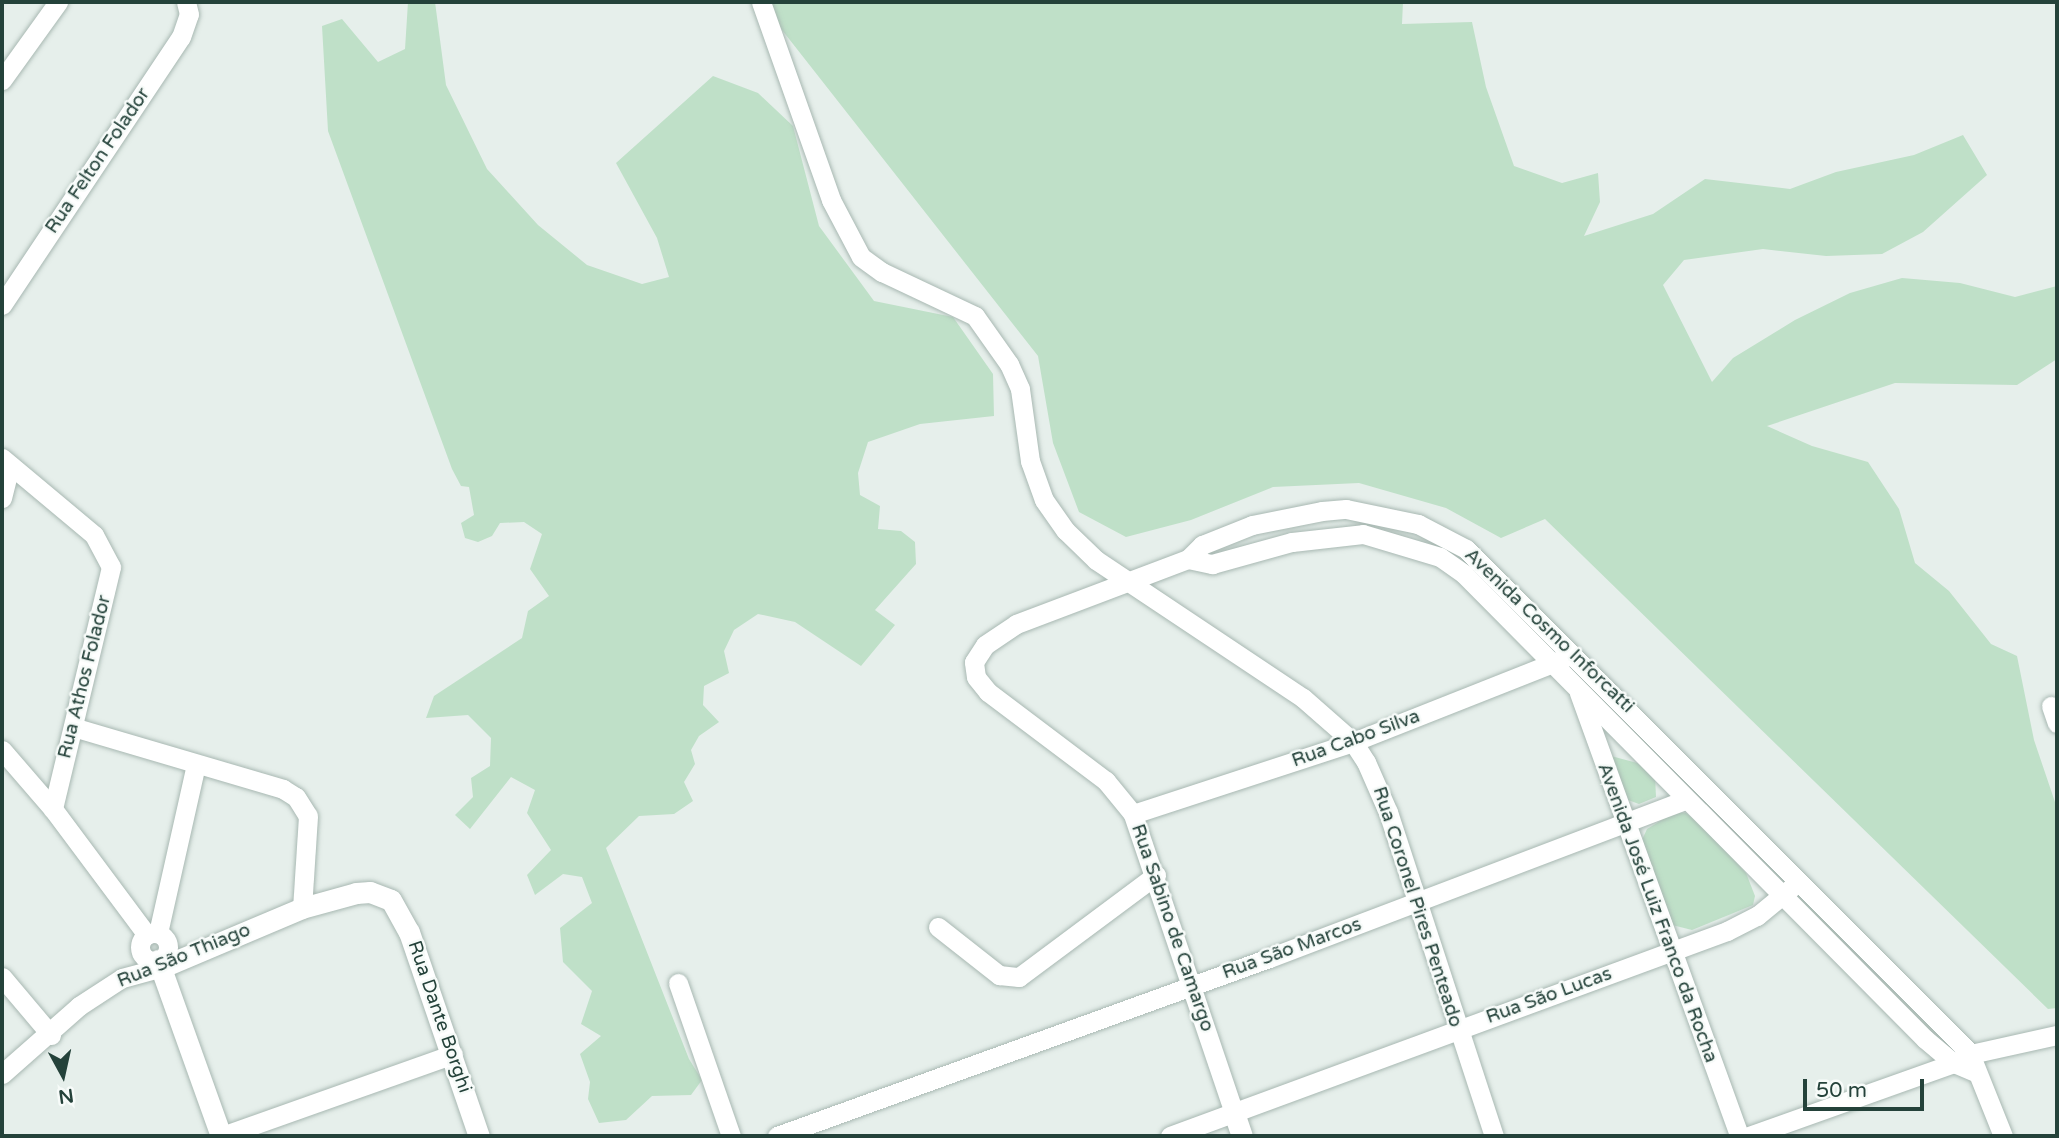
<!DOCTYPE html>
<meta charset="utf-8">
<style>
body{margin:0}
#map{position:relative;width:2059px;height:1138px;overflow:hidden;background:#e6efeb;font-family:"Varela Round",sans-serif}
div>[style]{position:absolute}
.green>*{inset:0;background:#bfe0c8}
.roads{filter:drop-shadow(0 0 2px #a8b8b2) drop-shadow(0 0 2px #a8b8b2)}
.street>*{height:19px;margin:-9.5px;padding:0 9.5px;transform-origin:9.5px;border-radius:9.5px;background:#fff}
.street>.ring{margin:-9.5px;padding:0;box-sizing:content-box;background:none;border:19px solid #fff;border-radius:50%}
.secondary>*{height:21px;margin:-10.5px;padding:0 10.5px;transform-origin:10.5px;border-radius:10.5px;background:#fff}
span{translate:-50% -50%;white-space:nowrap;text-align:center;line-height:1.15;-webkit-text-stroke:5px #f7fbf9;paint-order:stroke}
.street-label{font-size:19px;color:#24423a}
.frame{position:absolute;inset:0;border:4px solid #24423a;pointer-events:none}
.north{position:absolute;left:28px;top:1040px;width:70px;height:70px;-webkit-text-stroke:5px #f7fbf9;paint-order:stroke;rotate:172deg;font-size:19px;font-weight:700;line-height:28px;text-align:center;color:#24423a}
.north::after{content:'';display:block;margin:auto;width:24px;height:32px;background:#24423a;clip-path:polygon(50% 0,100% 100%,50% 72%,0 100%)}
.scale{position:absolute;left:1803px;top:1079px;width:121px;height:32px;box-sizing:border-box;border:4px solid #24423a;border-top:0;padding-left:9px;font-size:21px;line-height:24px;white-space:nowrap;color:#24423a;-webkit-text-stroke:5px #f7fbf9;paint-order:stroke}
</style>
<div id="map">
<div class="green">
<i style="clip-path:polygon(408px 2px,435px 2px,446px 85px,487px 169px,538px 225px,587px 265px,642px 284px,669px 277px,657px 238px,616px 163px,713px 76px,758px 93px,793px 126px,819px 226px,874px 301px,953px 317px,993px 374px,994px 416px,920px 424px,868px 442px,858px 473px,860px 495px,880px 506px,878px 529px,901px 531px,915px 542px,916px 564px,875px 610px,895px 625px,861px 666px,795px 622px,758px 614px,734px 630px,724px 651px,729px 673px,704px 686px,703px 705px,719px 722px,699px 736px,691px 750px,695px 764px,684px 782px,693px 801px,674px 814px,639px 816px,606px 848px,689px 1059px,702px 1080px,691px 1095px,652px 1096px,626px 1120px,599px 1123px,588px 1099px,590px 1082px,580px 1054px,601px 1036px,581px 1024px,592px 991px,563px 962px,560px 928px,592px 903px,582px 877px,563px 874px,535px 895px,527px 875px,551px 850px,527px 813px,535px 790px,511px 777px,470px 829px,455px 815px,473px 797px,471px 778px,490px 766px,491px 738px,468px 715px,426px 718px,434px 696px,522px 638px,528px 611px,549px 596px,530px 569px,542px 534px,524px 522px,500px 523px,492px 536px,478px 542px,465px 538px,461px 523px,474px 515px,469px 487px,461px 486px,452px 469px,328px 131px,322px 26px,342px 19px,378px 62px,405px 49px)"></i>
<i style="clip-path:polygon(760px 2px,1403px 2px,1402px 24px,1472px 22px,1486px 87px,1514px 166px,1562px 183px,1598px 173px,1600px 202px,1584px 236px,1653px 214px,1705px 179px,1790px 189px,1836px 172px,1914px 155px,1963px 135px,1987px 175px,1923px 232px,1882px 254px,1826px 256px,1763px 249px,1684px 260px,1663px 285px,1712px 382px,1733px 358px,1795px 320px,1850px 293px,1902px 278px,1960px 283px,2015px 297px,2057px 286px,2057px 359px,2017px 385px,1895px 383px,1767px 426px,1812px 446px,1868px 462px,1899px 509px,1915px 563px,1949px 591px,1991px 644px,2017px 656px,2034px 740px,2057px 808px,2057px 1008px,2048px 1009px,1545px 519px,1501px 538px,1446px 508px,1359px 483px,1273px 487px,1191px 520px,1126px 537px,1079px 512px,1053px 443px,1038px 356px)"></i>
<i style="clip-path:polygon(1611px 756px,1641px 764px,1655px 776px,1656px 797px,1639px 804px,1628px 800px,1621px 791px)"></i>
<i style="clip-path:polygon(1675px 812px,1686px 813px,1700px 823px,1746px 873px,1755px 896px,1753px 905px,1692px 930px,1672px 925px,1642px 840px,1647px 829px)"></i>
</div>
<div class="roads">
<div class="street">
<i style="left:761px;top:2px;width:210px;rotate:70.5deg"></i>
<i style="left:831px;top:200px;width:64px;rotate:62.2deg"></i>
<i style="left:861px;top:257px;width:26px;rotate:36deg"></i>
<i style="left:882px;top:272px;width:103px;rotate:25.3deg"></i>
<i style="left:975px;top:316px;width:59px;rotate:54.7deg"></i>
<i style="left:1009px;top:364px;width:27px;rotate:66deg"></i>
<i style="left:1020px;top:389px;width:73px;rotate:82.1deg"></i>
<i style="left:1030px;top:461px;width:41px;rotate:70.3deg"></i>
<i style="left:1044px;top:500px;width:37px;rotate:55deg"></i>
<i style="left:1065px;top:530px;width:43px;rotate:44.1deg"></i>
<i style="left:1096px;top:560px;width:249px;rotate:33.7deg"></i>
<i style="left:1303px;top:698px;width:67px;rotate:41.3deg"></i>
<i style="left:1353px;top:742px;width:24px;rotate:57deg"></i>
<i style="left:1366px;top:762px;width:55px;rotate:66.3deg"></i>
<i style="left:1388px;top:812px;width:341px;rotate:71.9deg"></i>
<i style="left:2px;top:80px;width:96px;rotate:-54.3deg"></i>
<i style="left:2px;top:305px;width:322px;rotate:-56.3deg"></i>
<i style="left:181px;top:37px;width:24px;rotate:-71deg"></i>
<i style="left:189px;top:14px;width:12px;rotate:-104deg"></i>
<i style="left:2px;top:458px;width:120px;rotate:39.9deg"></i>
<i style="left:94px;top:535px;width:36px;rotate:62deg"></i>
<i style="left:111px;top:567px;width:249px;rotate:103.5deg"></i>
<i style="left:2px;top:498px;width:33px;rotate:-76deg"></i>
<i style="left:1188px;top:559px;width:25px;rotate:12deg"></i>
<i style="left:1212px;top:564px;width:83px;rotate:-15.4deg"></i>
<i style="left:1292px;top:542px;width:71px;rotate:-6.4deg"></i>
<i style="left:1363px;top:534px;width:80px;rotate:16.6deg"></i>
<i style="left:1440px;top:557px;width:29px;rotate:35deg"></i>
<i style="left:1464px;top:574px;width:655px;rotate:45.25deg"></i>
<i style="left:1925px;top:1039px;width:38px;rotate:40deg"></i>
<i style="left:1954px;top:1063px;width:23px;rotate:23deg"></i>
<i style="left:1579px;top:693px;width:471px;rotate:70.1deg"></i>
<i style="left:2051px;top:706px;width:18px;rotate:71deg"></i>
<i style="left:73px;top:727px;width:219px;rotate:16.4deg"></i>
<i style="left:283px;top:789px;width:15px;rotate:32deg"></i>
<i style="left:296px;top:797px;width:22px;rotate:58deg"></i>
<i style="left:308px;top:816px;width:92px;rotate:93.7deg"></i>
<i style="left:2px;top:750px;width:78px;rotate:49.2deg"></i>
<i style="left:53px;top:809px;width:157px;rotate:53.3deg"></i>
<i style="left:1133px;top:814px;width:231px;rotate:-18.1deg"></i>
<i style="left:1353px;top:742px;width:226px;rotate:-21.6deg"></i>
<i style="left:938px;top:927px;width:78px;rotate:38.2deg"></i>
<i style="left:999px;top:975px;width:20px;rotate:6deg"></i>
<i style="left:1019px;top:977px;width:171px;rotate:-36.7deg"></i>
<i class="ring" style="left:140px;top:933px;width:9px;height:9px"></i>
<i style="left:158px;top:933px;width:172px;rotate:-77.3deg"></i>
<i style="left:2px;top:977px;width:76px;rotate:49.8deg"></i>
<i style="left:678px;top:983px;width:162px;rotate:70.9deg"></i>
<i style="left:1973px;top:1061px;width:81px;rotate:68.2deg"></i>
<i style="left:2px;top:1074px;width:103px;rotate:-41.4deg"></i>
<i style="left:79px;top:1006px;width:51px;rotate:-33.1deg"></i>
<i style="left:122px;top:978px;width:39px;rotate:-15deg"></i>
<i style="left:1234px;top:1113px;width:316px;rotate:-108.7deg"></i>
<i style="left:1133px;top:814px;width:43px;rotate:-129.3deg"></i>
<i style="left:1106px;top:781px;width:148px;rotate:-143deg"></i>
<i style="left:988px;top:692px;width:19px;rotate:-129deg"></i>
<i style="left:976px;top:677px;width:15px;rotate:-98deg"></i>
<i style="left:974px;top:662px;width:20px;rotate:-57deg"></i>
<i style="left:985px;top:645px;width:37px;rotate:-34deg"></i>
<i style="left:1016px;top:624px;width:184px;rotate:-20.7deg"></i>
<i style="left:1188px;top:559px;width:20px;rotate:-45deg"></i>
<i style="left:1202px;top:545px;width:54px;rotate:-21.8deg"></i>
<i style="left:1252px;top:525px;width:71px;rotate:-11.3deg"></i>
<i style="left:1322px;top:511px;width:24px;rotate:-5deg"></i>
<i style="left:1346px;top:509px;width:74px;rotate:11.8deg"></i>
<i style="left:1418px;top:524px;width:54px;rotate:27.5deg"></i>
<i style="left:1466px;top:549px;width:714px;rotate:45deg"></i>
<i style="left:222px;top:1136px;width:245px;rotate:-19.5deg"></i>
<i style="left:777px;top:1136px;width:523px;rotate:-19.89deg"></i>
<i style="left:1269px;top:958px;width:446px;rotate:-20.8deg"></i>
<i style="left:1170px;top:1136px;width:594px;rotate:-20.21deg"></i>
<i style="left:1727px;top:931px;width:34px;rotate:-27deg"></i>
<i style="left:1757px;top:916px;width:44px;rotate:-39.5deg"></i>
<i style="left:1749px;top:1136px;width:218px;rotate:-19.6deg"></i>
<i style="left:1954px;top:1063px;width:19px;rotate:-28deg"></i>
<i style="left:1971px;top:1054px;width:88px;rotate:-12.5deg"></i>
</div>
<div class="secondary">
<i style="left:158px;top:960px;width:187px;rotate:70.3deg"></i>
<i style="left:160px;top:968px;width:154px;rotate:-22.9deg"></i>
<i style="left:302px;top:908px;width:56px;rotate:-15.5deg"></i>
<i style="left:356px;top:893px;width:14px;rotate:-4deg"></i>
<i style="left:370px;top:892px;width:22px;rotate:21deg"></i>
<i style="left:391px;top:900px;width:37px;rotate:61deg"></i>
<i style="left:409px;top:932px;width:216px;rotate:71.1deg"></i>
<i style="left:1234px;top:1113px;width:24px;rotate:71deg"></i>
</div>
</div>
<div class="street-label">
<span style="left:98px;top:161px;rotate:-56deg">Rua Felton Folador</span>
<span style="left:1549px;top:631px;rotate:44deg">Avenida Cosmo Inforcatti</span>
<span style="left:85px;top:677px;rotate:-76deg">Rua Athos Folador</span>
<span style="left:1356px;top:739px;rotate:-20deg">Rua Cabo Silva</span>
<span style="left:1417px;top:907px;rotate:72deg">Rua Coronel Pires Penteado</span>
<span style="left:1657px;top:913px;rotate:70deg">Avenida José Luiz Franco da Rocha</span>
<span style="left:1172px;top:928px;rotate:71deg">Rua Sabino de Camargo</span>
<span style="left:1292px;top:949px;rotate:-20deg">Rua São Marcos</span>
<span style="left:184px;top:956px;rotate:-22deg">Rua São Thiago</span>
<span style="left:1549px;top:996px;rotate:-20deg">Rua São Lucas</span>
<span style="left:439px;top:1017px;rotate:71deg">Rua Dante Borghi</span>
</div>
<div class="frame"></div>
<div class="north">N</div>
<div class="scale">50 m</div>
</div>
